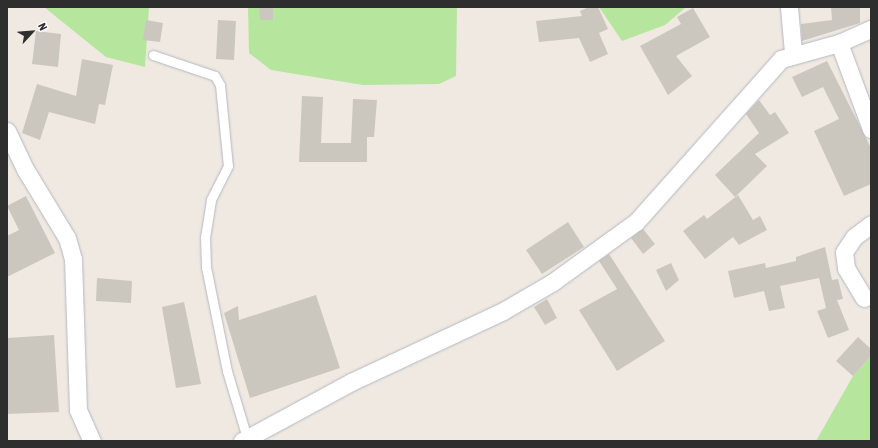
<!DOCTYPE html>
<style>
body{margin:0}
#map{position:relative;width:878px;height:448px;overflow:hidden;background:#efe9e1;font-family:"Asap Condensed",sans-serif}
div>[style]{position:absolute}
.green>*{inset:0;background:#b6e59e}
.building>*{inset:0;background:#cbc7bf}
.roads{filter:drop-shadow(0 0 1px #b4b7c1) drop-shadow(0 0 1px #b4b7c1)}
.service>*{height:9px;margin:-4.5px;padding:0 4.5px;transform-origin:4.5px;border-radius:4.5px;background:#fff}
.minor>*{height:17px;margin:-8.5px;padding:0 8.5px;transform-origin:8.5px;border-radius:8.5px;background:#fff}
span{translate:-50% -50%;white-space:nowrap;text-align:center;line-height:1.15;-webkit-text-stroke:4px #fff;paint-order:stroke}
.frame{position:absolute;inset:0;border:8px solid #2e2e2e;pointer-events:none}
.north{position:absolute;left:12px;top:12px;width:40px;height:40px;-webkit-text-stroke:3px #fff;paint-order:stroke;rotate:64deg;font-size:11px;font-weight:700;line-height:16px;text-align:center;color:#2e2e2e}
.north::after{content:'';display:block;margin:auto;width:14px;height:18px;background:#2e2e2e;clip-path:polygon(50% 0,100% 100%,50% 72%,0 100%)}
</style>
<div id="map">
<div class="green">
<i style="clip-path:polygon(44px 7px,149px 7px,145px 67px,106px 57px)"></i>
<i style="clip-path:polygon(248px 7px,457px 7px,456px 76px,439px 84px,363px 85px,271px 70px,249px 53px)"></i>
<i style="clip-path:polygon(599px 7px,686px 7px,665px 25px,622px 41px)"></i>
<i style="clip-path:polygon(871px 356px,871px 441px,816px 441px,853px 376px)"></i>
</div>
<div class="building">
<i style="clip-path:polygon(259px 7px,273px 7px,273px 20px,260px 20px)"></i>
<i style="clip-path:polygon(589px 7px,598px 7px,608px 29px,599px 33px,608px 54px,590px 62px,579px 38px,539px 42px,536px 21px,582px 16px,580px 11px)"></i>
<i style="clip-path:polygon(831px 7px,860px 7px,860px 23px,802px 41px,801px 24px,832px 20px)"></i>
<i style="clip-path:polygon(693px 8px,710px 37px,676px 56px,692px 76px,668px 95px,640px 46px,681px 24px,677px 17px)"></i>
<i style="clip-path:polygon(146px 20px,163px 23px,160px 42px,143px 40px)"></i>
<i style="clip-path:polygon(218px 20px,236px 21px,234px 60px,216px 59px)"></i>
<i style="clip-path:polygon(36px 31px,61px 34px,58px 67px,32px 64px)"></i>
<i style="clip-path:polygon(82px 59px,113px 65px,105px 105px,99px 104px,95px 124px,49px 112px,40px 140px,22px 133px,37px 84px,76px 96px)"></i>
<i style="clip-path:polygon(827px 61px,871px 148px,871px 184px,844px 196px,814px 131px,839px 119px,823px 87px,802px 97px,792px 77px)"></i>
<i style="clip-path:polygon(302px 96px,323px 97px,321px 143px,351px 143px,353px 99px,377px 100px,374px 137px,367px 137px,367px 162px,299px 162px)"></i>
<i style="clip-path:polygon(759px 100px,770px 115px,775px 112px,789px 133px,755px 154px,767px 166px,735px 197px,715px 175px,759px 133px,746px 114px)"></i>
<i style="clip-path:polygon(738px 195px,753px 220px,760px 216px,767px 230px,739px 245px,733px 237px,705px 259px,683px 231px,704px 215px,707px 219px)"></i>
<i style="clip-path:polygon(26px 196px,55px 253px,7px 277px,7px 236px,19px 230px,7px 206px)"></i>
<i style="clip-path:polygon(568px 222px,584px 247px,542px 274px,526px 250px)"></i>
<i style="clip-path:polygon(643px 229px,655px 244px,643px 254px,631px 238px)"></i>
<i style="clip-path:polygon(825px 247px,832px 280px,838px 279px,843px 299px,837px 300px,849px 330px,828px 338px,817px 311px,826px 308px,819px 278px,780px 286px,785px 308px,769px 311px,764px 291px,734px 298px,728px 271px,765px 263px,766px 268px,796px 261px,796px 257px)"></i>
<i style="clip-path:polygon(609px 254px,665px 341px,617px 371px,579px 310px,617px 289px,599px 261px)"></i>
<i style="clip-path:polygon(671px 263px,679px 280px,666px 291px,656px 270px)"></i>
<i style="clip-path:polygon(97px 278px,132px 281px,131px 303px,96px 301px)"></i>
<i style="clip-path:polygon(316px 295px,340px 368px,250px 398px,224px 313px,238px 306px,239px 320px)"></i>
<i style="clip-path:polygon(547px 299px,557px 318px,545px 325px,534px 307px)"></i>
<i style="clip-path:polygon(184px 302px,201px 384px,176px 388px,162px 307px)"></i>
<i style="clip-path:polygon(54px 335px,59px 412px,7px 414px,7px 338px)"></i>
<i style="clip-path:polygon(858px 337px,871px 349px,871px 356px,853px 376px,836px 361px)"></i>
</div>
<div class="roads">
<div class="service">
<i style="left:153px;top:55px;width:65px;rotate:18.7deg"></i>
<i style="left:215px;top:76px;width:10px;rotate:61deg"></i>
<i style="left:220px;top:85px;width:81px;rotate:84.4deg"></i>
<i style="left:228px;top:166px;width:38px;rotate:117deg"></i>
<i style="left:211px;top:200px;width:37px;rotate:99deg"></i>
<i style="left:205px;top:237px;width:30px;rotate:88deg"></i>
<i style="left:206px;top:267px;width:106px;rotate:78.6deg"></i>
<i style="left:227px;top:371px;width:70px;rotate:73.4deg"></i>
</div>
<div class="minor">
<i style="left:789px;top:7px;width:46px;rotate:85deg"></i>
<i style="left:839px;top:43px;width:92px;rotate:69.6deg"></i>
<i style="left:7px;top:131px;width:42px;rotate:64.7deg"></i>
<i style="left:25px;top:169px;width:81px;rotate:58.7deg"></i>
<i style="left:67px;top:238px;width:22px;rotate:74deg"></i>
<i style="left:73px;top:259px;width:151px;rotate:88.1deg"></i>
<i style="left:78px;top:410px;width:34px;rotate:66deg"></i>
<i style="left:864px;top:298px;width:35px;rotate:-121deg"></i>
<i style="left:846px;top:268px;width:16px;rotate:-97deg"></i>
<i style="left:844px;top:252px;width:18px;rotate:-56deg"></i>
<i style="left:854px;top:237px;width:21px;rotate:-37deg"></i>
<i style="left:242px;top:441px;width:124px;rotate:-28.4deg"></i>
<i style="left:351px;top:382px;width:168px;rotate:-25deg"></i>
<i style="left:503px;top:311px;width:58px;rotate:-30.1deg"></i>
<i style="left:553px;top:282px;width:102px;rotate:-35.9deg"></i>
<i style="left:636px;top:222px;width:218px;rotate:-48.3deg"></i>
<i style="left:781px;top:59px;width:60px;rotate:-15.4deg"></i>
<i style="left:839px;top:43px;width:35px;rotate:-24deg"></i>
</div>
</div>
<div class="frame"></div>
<div class="north">N</div>
</div>
